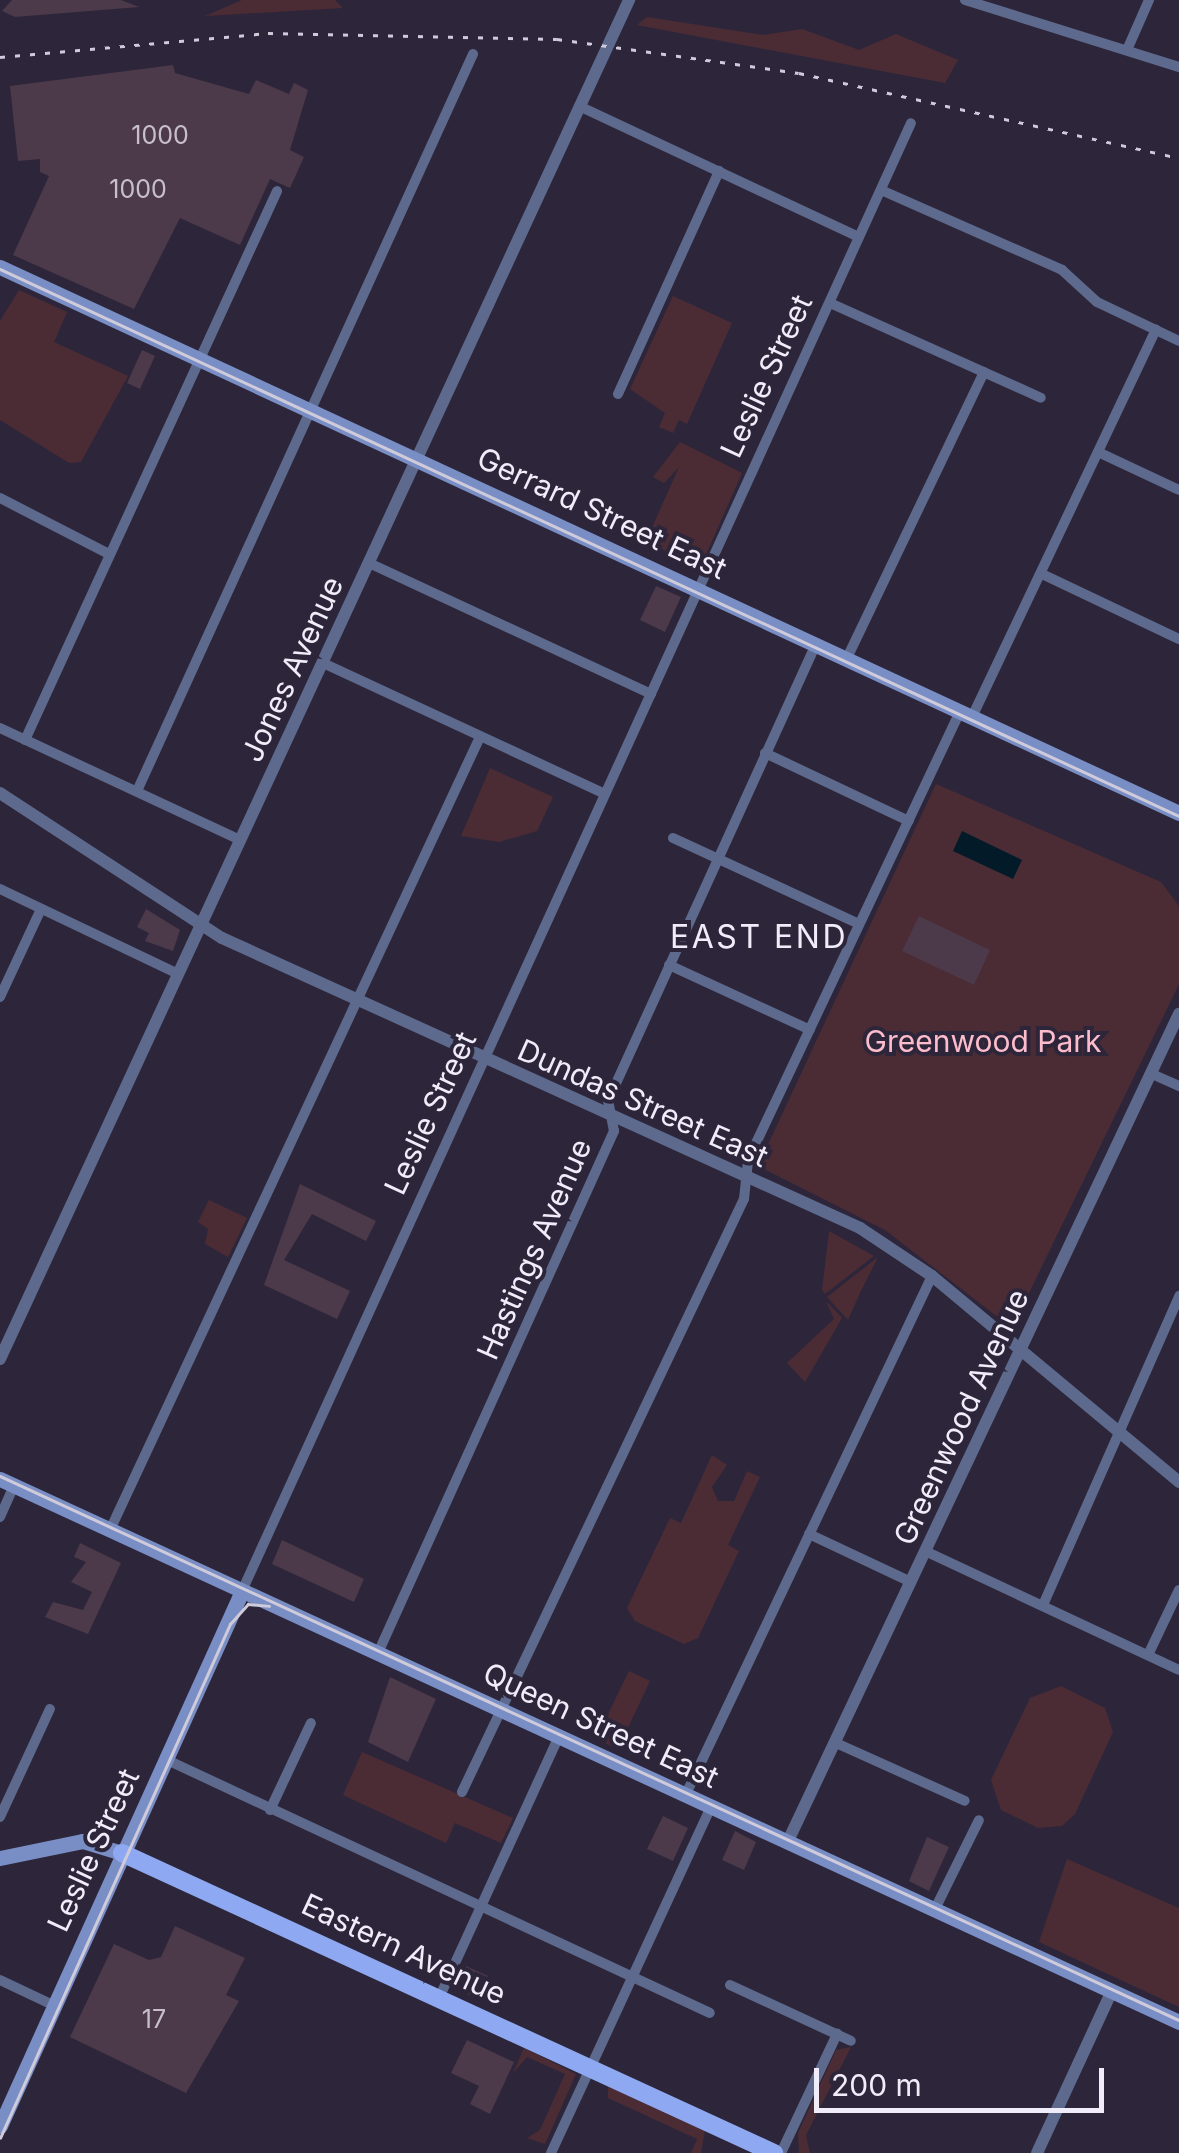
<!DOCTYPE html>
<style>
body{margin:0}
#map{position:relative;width:1179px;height:2153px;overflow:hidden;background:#2d263a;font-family:Inter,sans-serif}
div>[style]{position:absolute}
.green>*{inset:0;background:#4b2c35}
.water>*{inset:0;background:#031b28}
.building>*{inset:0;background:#4c3949}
.minor>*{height:10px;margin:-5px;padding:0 5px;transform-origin:5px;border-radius:5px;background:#5d6a8d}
.tertiary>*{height:12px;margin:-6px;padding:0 6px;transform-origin:6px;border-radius:6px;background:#5d6a8d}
.secondary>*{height:15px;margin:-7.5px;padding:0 7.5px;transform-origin:7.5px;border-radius:7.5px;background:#798ec5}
.primary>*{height:18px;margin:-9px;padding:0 9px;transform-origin:9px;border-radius:9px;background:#8ea9f1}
.tram>*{height:2.5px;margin:-1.25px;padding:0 1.25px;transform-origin:1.25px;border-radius:1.25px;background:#cfcbda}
.rail>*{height:2.5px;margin-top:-1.25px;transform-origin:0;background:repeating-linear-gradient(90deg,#cfcbda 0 5px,transparent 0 15px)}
span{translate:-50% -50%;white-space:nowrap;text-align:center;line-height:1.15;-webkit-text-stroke:8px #2d263a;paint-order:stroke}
.number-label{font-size:25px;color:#c7bfce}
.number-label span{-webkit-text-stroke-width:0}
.street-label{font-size:30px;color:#f0ecfa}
.park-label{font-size:30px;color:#fdbccc}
.neighbourhood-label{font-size:32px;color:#f0ecfa;letter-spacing:2.5px}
.scale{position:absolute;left:814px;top:2068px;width:290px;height:45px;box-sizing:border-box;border:5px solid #f0ecfa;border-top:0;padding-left:12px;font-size:30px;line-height:35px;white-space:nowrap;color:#f0ecfa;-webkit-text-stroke:8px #2d263a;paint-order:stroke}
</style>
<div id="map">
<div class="green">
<i style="clip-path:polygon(242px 0,335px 0,343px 8px,205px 16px)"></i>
<i style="clip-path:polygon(647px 17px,763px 35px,802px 29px,859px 50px,896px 34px,958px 60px,945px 83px,637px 25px)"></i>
<i style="clip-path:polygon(19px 290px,67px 312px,54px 342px,128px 376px,81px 462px,69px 463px,0 420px,0 321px)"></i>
<i style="clip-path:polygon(673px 296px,732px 323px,687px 424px,679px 420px,673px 433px,659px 427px,665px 413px,630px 389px)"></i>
<i style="clip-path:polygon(680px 442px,742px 473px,700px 568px,646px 541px,679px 467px,664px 483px,653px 477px)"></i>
<i style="clip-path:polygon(490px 768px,553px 797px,537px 831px,499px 842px,461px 836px)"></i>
<i style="clip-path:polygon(936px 784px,1161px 882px,1179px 906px,1179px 984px,1012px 1328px,885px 1230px,758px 1166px)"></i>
<i style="clip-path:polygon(209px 1200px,247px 1218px,228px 1257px,205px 1244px,208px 1229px,198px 1222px)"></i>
<i style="clip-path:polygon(829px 1231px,874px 1256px,825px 1294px,822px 1290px)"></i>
<i style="clip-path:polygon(878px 1257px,860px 1293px,848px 1320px,827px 1297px)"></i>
<i style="clip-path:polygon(826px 1301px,842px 1318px,805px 1382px,787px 1363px,834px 1319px)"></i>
<i style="clip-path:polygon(712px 1455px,727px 1465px,712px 1487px,718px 1501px,734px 1501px,747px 1471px,760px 1477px,728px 1545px,739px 1551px,698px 1638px,684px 1644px,635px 1621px,627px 1608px,670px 1518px,681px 1523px)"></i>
<i style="clip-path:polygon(629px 1671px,650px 1681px,618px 1749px,596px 1739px)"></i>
<i style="clip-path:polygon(1061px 1686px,1105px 1708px,1113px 1732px,1075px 1814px,1062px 1826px,1038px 1828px,1001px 1810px,991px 1780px,1030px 1698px)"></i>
<i style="clip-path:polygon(362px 1752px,513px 1818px,501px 1843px,455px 1823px,446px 1843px,343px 1795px)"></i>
<i style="clip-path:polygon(1067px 1859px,1179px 1908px,1179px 2007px,1039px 1942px)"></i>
<i style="clip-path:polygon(851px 2047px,806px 2135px,810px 2153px,799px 2153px,798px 2133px,836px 2050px)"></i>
<i style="clip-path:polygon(524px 2048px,576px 2074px,545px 2144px,527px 2138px,540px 2130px,565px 2074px,527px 2057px,513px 2073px)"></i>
<i style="clip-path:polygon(608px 2086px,705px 2130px,701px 2153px,691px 2153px,697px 2139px,608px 2098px)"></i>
</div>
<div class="water">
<i style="clip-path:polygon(962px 831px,1022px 860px,1013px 879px,953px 851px)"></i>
</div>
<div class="building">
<i style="clip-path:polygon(12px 0,121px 0,139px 7px,15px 17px,2px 11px)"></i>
<i style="clip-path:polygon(173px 65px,175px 73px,249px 94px,256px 80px,289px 94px,294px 83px,308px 90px,290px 150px,304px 157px,290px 188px,270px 179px,240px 245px,180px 218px,134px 309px,13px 255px,49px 176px,40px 172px,40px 159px,18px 161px,10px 86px)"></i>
<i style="clip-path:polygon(142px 350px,155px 356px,140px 389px,127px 383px)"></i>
<i style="clip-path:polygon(656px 586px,681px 597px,665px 632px,640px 620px)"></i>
<i style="clip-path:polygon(146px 909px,180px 930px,173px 951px,145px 941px,149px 933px,137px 927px)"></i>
<i style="clip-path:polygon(919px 916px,990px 950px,974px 985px,902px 951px)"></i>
<i style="clip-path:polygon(300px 1184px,376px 1221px,366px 1241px,312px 1214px,284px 1260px,350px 1291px,337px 1319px,264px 1285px)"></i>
<i style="clip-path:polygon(282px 1540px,364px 1579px,354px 1602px,272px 1564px)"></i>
<i style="clip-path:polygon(80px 1543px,121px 1563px,88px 1634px,45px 1617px,53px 1602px,83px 1610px,92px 1592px,71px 1582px,86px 1562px,74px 1557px)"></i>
<i style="clip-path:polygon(390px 1677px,436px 1699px,408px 1762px,368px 1742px)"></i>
<i style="clip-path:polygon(663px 1816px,688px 1828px,673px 1861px,647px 1849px)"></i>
<i style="clip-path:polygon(735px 1831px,756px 1842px,744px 1870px,722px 1860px)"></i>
<i style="clip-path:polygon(927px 1837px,949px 1847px,929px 1891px,909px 1881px)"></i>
<i style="clip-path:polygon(175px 1926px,245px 1958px,226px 1995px,239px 2001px,186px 2093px,70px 2037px,114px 1944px,149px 1960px,161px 1957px)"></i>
<i style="clip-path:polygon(466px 1966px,488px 1976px,478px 1999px,456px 1989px)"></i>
<i style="clip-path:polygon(467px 2040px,514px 2062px,490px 2114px,470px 2104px,479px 2086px,451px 2073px)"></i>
</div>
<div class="minor">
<i style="left:965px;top:0;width:224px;rotate:17.4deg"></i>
<i style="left:1127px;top:50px;width:55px;rotate:-66.3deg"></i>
<i style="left:579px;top:106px;width:309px;rotate:25.1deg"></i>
<i style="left:881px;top:190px;width:198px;rotate:23.8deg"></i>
<i style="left:1062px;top:270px;width:47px;rotate:42.4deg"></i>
<i style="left:1097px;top:302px;width:91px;rotate:25.4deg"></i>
<i style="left:830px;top:303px;width:231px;rotate:24.2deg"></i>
<i style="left:618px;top:394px;width:245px;rotate:-65.6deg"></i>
<i style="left:1098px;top:452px;width:89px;rotate:25.1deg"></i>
<i style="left:0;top:498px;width:123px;rotate:27.2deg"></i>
<i style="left:369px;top:563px;width:311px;rotate:24.9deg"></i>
<i style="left:1042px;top:574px;width:152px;rotate:25.4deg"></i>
<i style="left:847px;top:658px;width:317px;rotate:-64.4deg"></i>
<i style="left:323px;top:663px;width:311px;rotate:24.9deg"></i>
<i style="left:972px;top:717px;width:429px;rotate:-64.6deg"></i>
<i style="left:0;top:728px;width:265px;rotate:25deg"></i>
<i style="left:25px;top:740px;width:604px;rotate:-65.34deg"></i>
<i style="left:765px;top:753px;width:159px;rotate:25.3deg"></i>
<i style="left:137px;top:791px;width:810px;rotate:-65.49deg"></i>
<i style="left:673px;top:838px;width:205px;rotate:24.8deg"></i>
<i style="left:0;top:889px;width:197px;rotate:25.5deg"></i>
<i style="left:669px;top:965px;width:155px;rotate:24.7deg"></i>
<i style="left:0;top:997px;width:97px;rotate:-65deg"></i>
<i style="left:1152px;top:1074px;width:30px;rotate:24deg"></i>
<i style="left:0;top:1517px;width:34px;rotate:-66deg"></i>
<i style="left:110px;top:1530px;width:875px;rotate:-64.99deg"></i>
<i style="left:809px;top:1534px;width:113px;rotate:25.2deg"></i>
<i style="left:925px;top:1551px;width:280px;rotate:25.1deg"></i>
<i style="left:242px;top:1591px;width:1613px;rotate:-65.5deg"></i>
<i style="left:1043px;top:1605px;width:338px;rotate:-66.2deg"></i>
<i style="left:378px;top:1653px;width:573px;rotate:-65.67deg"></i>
<i style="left:614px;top:1131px;width:31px;rotate:-101deg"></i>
<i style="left:608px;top:1101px;width:502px;rotate:-65.53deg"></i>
<i style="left:1148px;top:1655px;width:72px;rotate:-64.5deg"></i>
<i style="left:836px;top:1743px;width:141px;rotate:24.2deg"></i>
<i style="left:165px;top:1759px;width:601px;rotate:24.99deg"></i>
<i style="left:462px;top:1792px;width:657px;rotate:-64.57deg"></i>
<i style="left:744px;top:1199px;width:39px;rotate:-84deg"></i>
<i style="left:748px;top:1160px;width:496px;rotate:-64.7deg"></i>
<i style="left:686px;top:1794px;width:573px;rotate:-64.6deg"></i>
<i style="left:270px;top:1810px;width:96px;rotate:-64.8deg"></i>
<i style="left:0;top:1817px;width:119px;rotate:-65.2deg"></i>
<i style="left:935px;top:1909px;width:99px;rotate:-63.7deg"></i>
<i style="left:0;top:1980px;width:59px;rotate:25.3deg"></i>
<i style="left:730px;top:1985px;width:133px;rotate:24.8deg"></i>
<i style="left:440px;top:1996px;width:286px;rotate:-65.4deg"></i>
<i style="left:551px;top:2153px;width:382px;rotate:-65.2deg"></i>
<i style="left:781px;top:2153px;width:132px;rotate:-64.8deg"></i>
</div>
<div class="tertiary">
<i style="left:0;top:793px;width:265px;rotate:33.2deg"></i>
<i style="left:222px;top:938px;width:701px;rotate:24.44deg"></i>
<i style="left:860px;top:1228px;width:87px;rotate:33.7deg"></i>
<i style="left:932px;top:1276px;width:322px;rotate:39.8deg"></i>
<i style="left:0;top:1359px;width:1498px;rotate:-65.16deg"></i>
<i style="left:788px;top:1841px;width:915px;rotate:-64.7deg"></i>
<i style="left:1037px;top:2153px;width:179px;rotate:-65.2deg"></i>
</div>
<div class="secondary">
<i style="left:0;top:267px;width:1299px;rotate:24.85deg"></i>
<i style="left:0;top:1479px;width:1298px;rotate:24.73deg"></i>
<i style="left:0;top:1858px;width:85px;rotate:-11.6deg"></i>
<i style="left:83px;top:1841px;width:41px;rotate:17.1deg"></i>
<i style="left:0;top:2126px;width:587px;rotate:-65.66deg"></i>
</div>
<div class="primary">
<i style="left:122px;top:1853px;width:718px;rotate:24.71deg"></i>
</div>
<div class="tram">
<i style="left:0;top:269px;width:1300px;rotate:24.89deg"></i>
<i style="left:0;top:1476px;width:1298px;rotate:24.77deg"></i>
<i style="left:0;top:2138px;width:563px;rotate:-65.89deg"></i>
<i style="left:230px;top:1624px;width:27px;rotate:-48deg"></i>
<i style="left:248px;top:1604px;width:21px;rotate:5deg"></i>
</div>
<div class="rail">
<i style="left:0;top:57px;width:269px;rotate:-5.1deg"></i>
<i style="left:268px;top:33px;width:289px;rotate:1.2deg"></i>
<i style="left:557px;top:39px;width:244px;rotate:8deg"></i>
<i style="left:799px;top:73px;width:389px;rotate:12.6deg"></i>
</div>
<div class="number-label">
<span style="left:160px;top:135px">1000</span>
<span style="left:138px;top:189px">1000</span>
<span style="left:154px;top:2019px">17</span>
</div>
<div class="street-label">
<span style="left:766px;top:376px;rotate:-65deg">Leslie Street</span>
<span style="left:602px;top:513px;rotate:25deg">Gerrard Street East</span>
<span style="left:292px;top:669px;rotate:-65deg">Jones Avenue</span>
<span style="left:643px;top:1103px;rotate:24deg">Dundas Street East</span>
<span style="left:430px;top:1113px;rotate:-65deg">Leslie Street</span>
<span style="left:534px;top:1249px;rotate:-66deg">Hastings Avenue</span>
<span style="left:961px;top:1417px;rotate:-65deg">Greenwood Avenue</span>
<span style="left:601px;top:1725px;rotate:25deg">Queen Street East</span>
<span style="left:93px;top:1850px;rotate:-65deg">Leslie Street</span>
<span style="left:404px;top:1949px;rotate:25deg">Eastern Avenue</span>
</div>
<div class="park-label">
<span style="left:983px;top:1041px">Greenwood Park</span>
</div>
<div class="neighbourhood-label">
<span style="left:759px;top:937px">EAST END</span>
</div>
<div class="scale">200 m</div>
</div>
